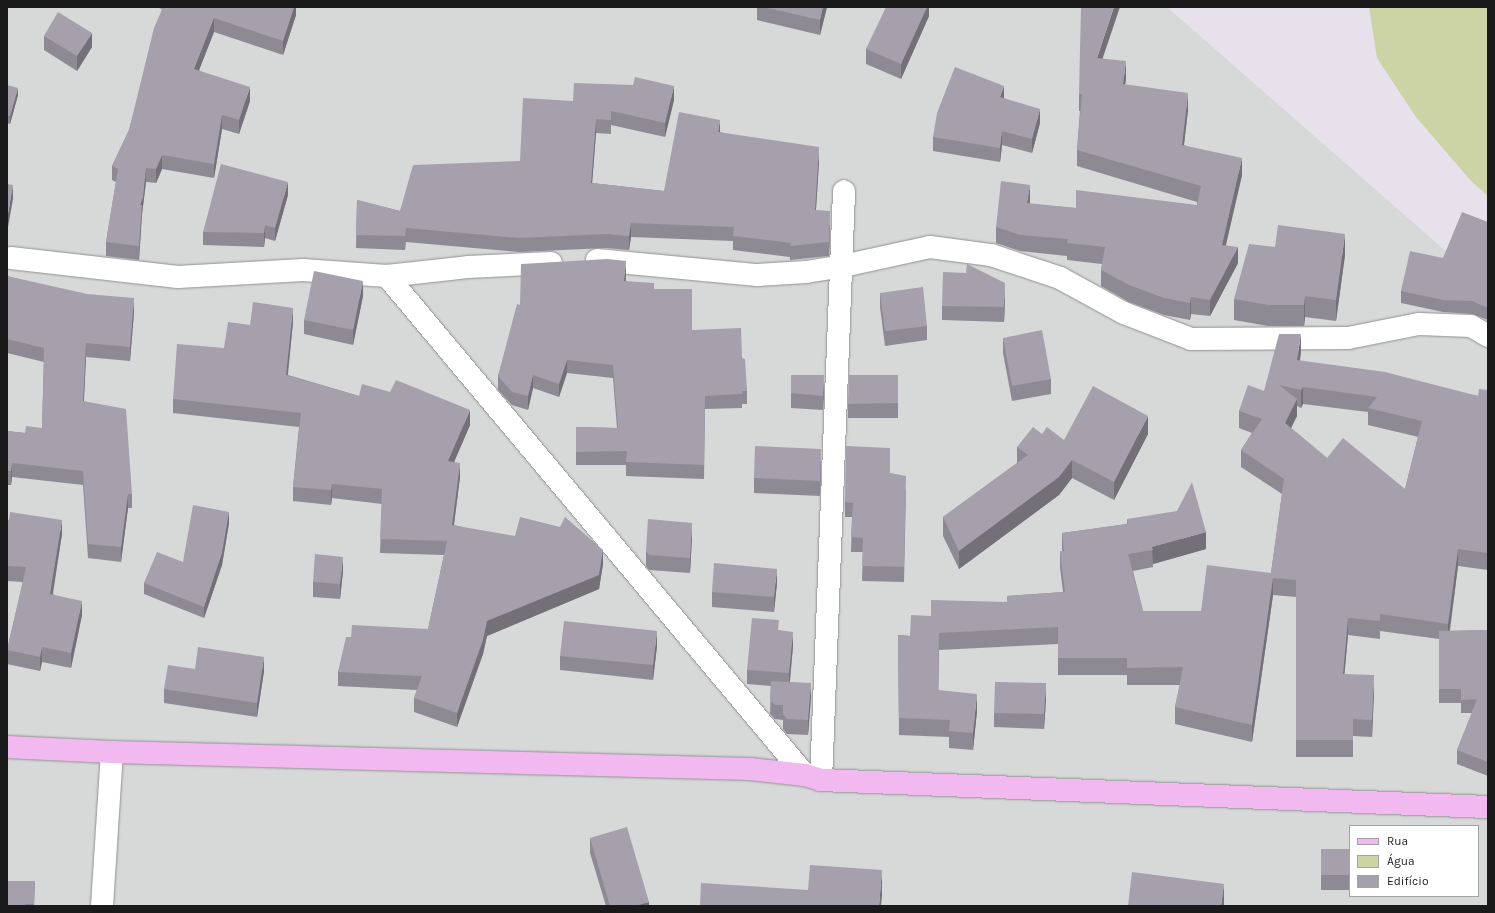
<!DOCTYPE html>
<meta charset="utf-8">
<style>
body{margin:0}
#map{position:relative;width:1495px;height:913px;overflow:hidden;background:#e7e1eb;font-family:Karla,sans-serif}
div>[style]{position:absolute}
.residential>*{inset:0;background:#d7d8d8}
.water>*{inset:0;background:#ccd4a6}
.roads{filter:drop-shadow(0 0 1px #919191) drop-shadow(0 0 1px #919191)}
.street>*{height:22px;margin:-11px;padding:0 11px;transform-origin:11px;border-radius:11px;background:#fff}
.secondary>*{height:22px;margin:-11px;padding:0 11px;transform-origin:11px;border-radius:11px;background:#f1b9f0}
.wall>*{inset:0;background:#8e8a94}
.shaded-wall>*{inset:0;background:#747078}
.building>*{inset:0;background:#a5a0ac}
span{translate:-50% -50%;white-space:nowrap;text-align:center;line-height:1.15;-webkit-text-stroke:3px #fff;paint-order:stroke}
.frame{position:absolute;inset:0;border:8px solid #1a1a1a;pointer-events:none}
.legend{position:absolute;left:1349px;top:825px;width:130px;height:72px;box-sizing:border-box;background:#fff;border:1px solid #a3a3a3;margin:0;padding:5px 7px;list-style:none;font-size:12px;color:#1a1a1a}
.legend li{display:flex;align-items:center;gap:8px;height:20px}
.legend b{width:20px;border:1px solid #a3a3a3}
</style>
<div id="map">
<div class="residential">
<i style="clip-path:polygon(evenodd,7px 7px,1167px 7px,1448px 253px,1488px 261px,1488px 906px,7px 906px,7px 7px,1350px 826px,1478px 826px,1478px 896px,1350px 896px,1350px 826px)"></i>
</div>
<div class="water">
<i style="clip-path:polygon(1369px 7px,1488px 7px,1488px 196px,1471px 181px,1416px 117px,1377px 58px)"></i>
</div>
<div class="roads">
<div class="street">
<i style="left:11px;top:258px;width:168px;rotate:6.5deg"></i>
<i style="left:178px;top:277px;width:125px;rotate:-3.2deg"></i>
<i style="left:303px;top:270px;width:84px;rotate:4.1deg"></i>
<i style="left:387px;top:276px;width:81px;rotate:-6.3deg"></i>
<i style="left:468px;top:267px;width:83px;rotate:-2.8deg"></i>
<i style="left:597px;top:260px;width:161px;rotate:5.4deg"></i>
<i style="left:757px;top:275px;width:49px;rotate:-3.5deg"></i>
<i style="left:806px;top:272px;width:37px;rotate:-9deg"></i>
<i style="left:843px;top:266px;width:89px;rotate:-12.3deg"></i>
<i style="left:930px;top:247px;width:62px;rotate:7.5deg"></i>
<i style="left:991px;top:255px;width:73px;rotate:18.4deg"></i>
<i style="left:1060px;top:278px;width:73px;rotate:28.7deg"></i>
<i style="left:1124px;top:313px;width:72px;rotate:21.2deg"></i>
<i style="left:1191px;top:339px;width:157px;rotate:-0.4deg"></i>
<i style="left:1348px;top:338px;width:72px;rotate:-11.2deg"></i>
<i style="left:1419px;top:324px;width:52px;rotate:2.2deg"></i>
<i style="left:1471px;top:326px;width:20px;rotate:30deg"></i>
<i style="left:387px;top:276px;width:651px;rotate:50.05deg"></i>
<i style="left:821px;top:780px;width:589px;rotate:-87.76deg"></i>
<i style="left:102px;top:906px;width:154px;rotate:-86.3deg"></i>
</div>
<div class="secondary">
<i style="left:7px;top:747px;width:105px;rotate:2.7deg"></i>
<i style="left:112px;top:752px;width:638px;rotate:1.53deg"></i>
<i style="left:750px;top:769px;width:55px;rotate:6.2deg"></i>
<i style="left:805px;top:775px;width:17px;rotate:17deg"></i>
<i style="left:821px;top:780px;width:668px;rotate:2.32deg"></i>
</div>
</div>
<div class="wall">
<i style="clip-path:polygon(156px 7px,296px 7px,296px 15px,283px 55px,214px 32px,199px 70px,250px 101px,239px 134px,222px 129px,214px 178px,162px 169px,156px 183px,146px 182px,142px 214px,139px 260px,106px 256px,106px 242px,116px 182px,112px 180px,112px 166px,129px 130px,162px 9px)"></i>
<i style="clip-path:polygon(757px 7px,827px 7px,820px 35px,757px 20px)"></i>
<i style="clip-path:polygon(929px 7px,929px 16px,901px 79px,866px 64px,866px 49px)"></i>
<i style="clip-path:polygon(44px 36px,92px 47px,77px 71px,44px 50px)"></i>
<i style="clip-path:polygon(1102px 58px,1126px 78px,1125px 85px,1188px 110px,1184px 145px,1242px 175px,1226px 245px,1238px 263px,1210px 316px,1191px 314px,1190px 320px,1164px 315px,1129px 302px,1101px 286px,1101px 270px,1102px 264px,1067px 260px,1067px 256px,1020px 251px,996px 243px,996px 227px,1030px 201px,1029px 204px,1076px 208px,1197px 205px,1197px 202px,1077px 166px,1077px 150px,1080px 111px,1079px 111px,1079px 94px)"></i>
<i style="clip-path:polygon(7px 85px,18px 95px,10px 124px,7px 123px)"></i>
<i style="clip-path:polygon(633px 85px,674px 100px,665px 137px,611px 125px,611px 134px,596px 133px,592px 183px,664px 191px,720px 132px,819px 161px,816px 210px,830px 225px,829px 256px,790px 260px,790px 257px,733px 250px,733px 241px,631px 237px,629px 250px,606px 248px,519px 252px,406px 242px,405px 250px,356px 248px,357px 200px,400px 211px,520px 161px,573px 101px)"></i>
<i style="clip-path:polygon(1004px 98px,1040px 123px,1032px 153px,1002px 145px,1000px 162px,933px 151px,933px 137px)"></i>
<i style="clip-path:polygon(288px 195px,275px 241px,265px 238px,264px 247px,203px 245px,203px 232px)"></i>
<i style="clip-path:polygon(1488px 222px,1488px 320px,1472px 314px,1443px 312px,1401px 303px,1401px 291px)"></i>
<i style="clip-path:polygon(1345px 255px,1336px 321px,1305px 317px,1304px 326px,1268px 326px,1234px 320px,1234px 299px)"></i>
<i style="clip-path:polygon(626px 274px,626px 281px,654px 289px,692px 330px,742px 358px,747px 391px,747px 404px,742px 404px,742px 408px,705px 409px,704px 479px,626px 476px,626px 465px,576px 465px,576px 427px,617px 428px,613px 378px,567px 373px,559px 397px,533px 388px,528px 410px,512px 405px,498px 390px,498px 376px,520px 305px)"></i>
<i style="clip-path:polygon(7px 276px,134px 312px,130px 361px,86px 357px,84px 401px,132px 494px,132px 508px,128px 508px,121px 562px,88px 558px,83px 485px,12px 477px,11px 485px,7px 485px,7px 431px,25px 433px,42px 428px,44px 362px,7px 353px)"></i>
<i style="clip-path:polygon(880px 293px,927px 326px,927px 340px,885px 346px,880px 307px)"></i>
<i style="clip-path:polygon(363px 296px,353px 345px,304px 334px,304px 320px)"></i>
<i style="clip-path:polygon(1005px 298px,1004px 322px,942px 320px,942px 306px)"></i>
<i style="clip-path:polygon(293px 322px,288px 375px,359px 396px,470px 425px,454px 462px,460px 477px,454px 525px,603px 564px,599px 589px,487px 636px,483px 654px,457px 727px,414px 712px,414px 698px,417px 690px,338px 686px,338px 672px,351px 637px,428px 629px,444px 555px,380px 553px,382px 504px,332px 498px,331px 505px,293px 501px,293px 487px,299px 427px,173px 413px,173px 399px,224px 348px,250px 325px)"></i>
<i style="clip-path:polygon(1003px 338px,1051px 379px,1051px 394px,1012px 401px,1003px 353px)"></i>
<i style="clip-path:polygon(evenodd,1301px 351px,1300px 361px,1478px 396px,1488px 390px,1488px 570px,1458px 566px,1450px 631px,1488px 630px,1488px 776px,1457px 764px,1457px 750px,1472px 713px,1461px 713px,1461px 703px,1439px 703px,1439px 639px,1380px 631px,1380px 639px,1348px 635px,1344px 674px,1374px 692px,1372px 737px,1353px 736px,1353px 757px,1296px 757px,1296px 597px,1273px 595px,1252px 742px,1175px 724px,1175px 707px,1180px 685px,1127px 685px,1127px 675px,1058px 675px,1058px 644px,939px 650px,938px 690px,977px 711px,973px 750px,949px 748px,949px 737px,899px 735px,898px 635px,910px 636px,931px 616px,1007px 602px,1007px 596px,1063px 592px,1060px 568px,1060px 551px,1062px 551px,1062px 533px,1127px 524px,1127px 519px,1206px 549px,1153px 564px,1153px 567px,1133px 571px,1143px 611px,1201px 611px,1271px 573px,1282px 494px,1241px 467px,1241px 450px,1252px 433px,1239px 428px,1239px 411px,1264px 391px,1301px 351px,1303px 404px,1368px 412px,1368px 425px,1418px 437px,1405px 489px,1327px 458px,1291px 428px,1297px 416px,1297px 406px,1301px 408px,1303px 404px)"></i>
<i style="clip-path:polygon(898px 375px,898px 418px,848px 418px,848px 404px)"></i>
<i style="clip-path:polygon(824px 389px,823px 410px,791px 408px,791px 393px)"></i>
<i style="clip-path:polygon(1042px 434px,1064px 440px,1148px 434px,1114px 500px,1072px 478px,1059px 495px,959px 569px,943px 536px,943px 517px,1017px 463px,1017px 447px)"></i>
<i style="clip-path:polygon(821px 463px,820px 496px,754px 493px,754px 478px)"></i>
<i style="clip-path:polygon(890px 473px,906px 490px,904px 582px,862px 581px,863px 552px,851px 552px,852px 517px,845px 517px,845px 502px)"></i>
<i style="clip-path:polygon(7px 520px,62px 534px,53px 594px,82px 615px,71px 668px,42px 662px,40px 671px,7px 664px,7px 650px,23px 582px,7px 581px)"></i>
<i style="clip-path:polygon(229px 523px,222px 565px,204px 618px,144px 594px,144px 583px,183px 562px)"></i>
<i style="clip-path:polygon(692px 537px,690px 573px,649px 570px,646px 566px,646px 551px)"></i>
<i style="clip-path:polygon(343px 571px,340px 599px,313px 597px,313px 582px)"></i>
<i style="clip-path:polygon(777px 583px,774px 612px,712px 607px,712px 592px)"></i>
<i style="clip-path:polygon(779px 630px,793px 646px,790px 682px,811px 697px,808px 735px,787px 734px,783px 729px,783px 720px,775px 719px,770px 714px,771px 686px,747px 684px,747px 670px)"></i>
<i style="clip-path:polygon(657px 646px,653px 680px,560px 670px,560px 656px)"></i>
<i style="clip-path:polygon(264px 671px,257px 717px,164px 703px,164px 689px)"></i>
<i style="clip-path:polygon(1046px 698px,1044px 729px,994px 727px,994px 713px)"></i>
<i style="clip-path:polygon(590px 838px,649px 906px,606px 906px,590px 853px)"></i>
<i style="clip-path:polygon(1321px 849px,1350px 849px,1350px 890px,1321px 890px)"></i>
<i style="clip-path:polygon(35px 881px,34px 906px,7px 906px)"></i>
</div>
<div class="shaded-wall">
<i style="clip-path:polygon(294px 7px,296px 7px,296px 15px,283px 55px,283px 41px)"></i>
<i style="clip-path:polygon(823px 7px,827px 7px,820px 35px,820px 20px)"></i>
<i style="clip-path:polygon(927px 7px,929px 7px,929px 16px,901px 79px,901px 64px)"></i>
<i style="clip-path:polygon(1114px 7px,1120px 7px,1097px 75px,1097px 58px)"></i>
<i style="clip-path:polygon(214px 18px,214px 32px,194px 83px,194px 69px)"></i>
<i style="clip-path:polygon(92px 33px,92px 47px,77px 71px,77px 56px)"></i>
<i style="clip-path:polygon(1126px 61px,1126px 78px,1123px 101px,1123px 84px)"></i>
<i style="clip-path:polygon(674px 86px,674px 100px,665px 137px,665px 123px)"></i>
<i style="clip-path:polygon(1004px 86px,1004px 100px,1000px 97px)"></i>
<i style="clip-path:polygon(250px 87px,250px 101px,239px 134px,239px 120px)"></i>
<i style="clip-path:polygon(18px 88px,18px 95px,10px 124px,10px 116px)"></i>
<i style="clip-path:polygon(1188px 93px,1188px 110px,1182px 161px,1182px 145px)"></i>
<i style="clip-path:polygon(1040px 109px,1040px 123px,1032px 153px,1032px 139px)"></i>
<i style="clip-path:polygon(222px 115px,222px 129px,214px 178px,214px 164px)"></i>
<i style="clip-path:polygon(596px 119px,596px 133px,591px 197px,591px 183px)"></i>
<i style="clip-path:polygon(720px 120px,720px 134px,718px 132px)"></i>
<i style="clip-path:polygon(1002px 131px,1002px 145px,1000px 162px,1000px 148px)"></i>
<i style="clip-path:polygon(819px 147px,819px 161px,815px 224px,815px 210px)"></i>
<i style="clip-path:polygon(162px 155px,162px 169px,156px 183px,156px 169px)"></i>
<i style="clip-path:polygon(1242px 158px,1242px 175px,1222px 261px,1222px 245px)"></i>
<i style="clip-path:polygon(146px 168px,146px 182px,142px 214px,139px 260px,140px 205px)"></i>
<i style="clip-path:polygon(288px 182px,288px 195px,275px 241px,275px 228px)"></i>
<i style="clip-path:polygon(13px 185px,13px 199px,7px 233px,7px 219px)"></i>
<i style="clip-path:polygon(1030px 185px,1030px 201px,1027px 220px,1027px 203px)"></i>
<i style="clip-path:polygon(830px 211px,830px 225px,829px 256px,829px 242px)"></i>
<i style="clip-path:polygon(631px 223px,631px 237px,629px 250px,629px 236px)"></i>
<i style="clip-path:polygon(265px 225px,265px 238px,264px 247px,264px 233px)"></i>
<i style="clip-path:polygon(1345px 234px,1345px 255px,1336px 321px,1336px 300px)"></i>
<i style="clip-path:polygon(1238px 247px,1238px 263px,1210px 316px,1210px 300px)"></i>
<i style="clip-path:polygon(626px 261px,626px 274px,624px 294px,624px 281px)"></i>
<i style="clip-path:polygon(363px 281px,363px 296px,353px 345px,353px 330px)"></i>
<i style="clip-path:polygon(1005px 283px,1005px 298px,1004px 322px,1004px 307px)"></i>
<i style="clip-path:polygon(1305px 296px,1305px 317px,1304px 326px,1304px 305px)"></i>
<i style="clip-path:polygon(1191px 297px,1191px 314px,1190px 320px,1190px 303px)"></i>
<i style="clip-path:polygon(134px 298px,134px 312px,130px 361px,130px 347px)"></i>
<i style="clip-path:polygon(293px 308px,293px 322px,286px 389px,286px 375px)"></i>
<i style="clip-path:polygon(1301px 334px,1301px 351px,1297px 377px,1297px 360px)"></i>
<i style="clip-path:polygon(86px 343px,86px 357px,83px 415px,83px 401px)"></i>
<i style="clip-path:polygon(567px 360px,567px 373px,559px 397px,559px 384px)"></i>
<i style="clip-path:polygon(533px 375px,533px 388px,528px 410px,528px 396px)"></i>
<i style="clip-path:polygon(824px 375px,824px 389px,823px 410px,823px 396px)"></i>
<i style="clip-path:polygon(1303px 387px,1303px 404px,1301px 408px,1301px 390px)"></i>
<i style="clip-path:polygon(1297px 399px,1297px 416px,1285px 440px,1285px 423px)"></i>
<i style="clip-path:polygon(470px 410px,470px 425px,448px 476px,448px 461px)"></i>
<i style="clip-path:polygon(1148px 416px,1148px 434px,1114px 500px,1114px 482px)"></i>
<i style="clip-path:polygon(821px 449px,821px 463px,820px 496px,820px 481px)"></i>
<i style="clip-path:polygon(1072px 460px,1072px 478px,1059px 495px,959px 569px,959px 551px)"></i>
<i style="clip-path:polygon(12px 463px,12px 477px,11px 485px,11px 471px)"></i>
<i style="clip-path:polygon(460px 463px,460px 477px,452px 539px,452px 525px)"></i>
<i style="clip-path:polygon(332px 484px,332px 498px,331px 505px,331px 490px)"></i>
<i style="clip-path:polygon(128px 494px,128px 508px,121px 562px,121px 547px)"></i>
<i style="clip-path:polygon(229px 512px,229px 523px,222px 565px,204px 618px,204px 607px)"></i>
<i style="clip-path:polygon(62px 520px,62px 534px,50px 608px,50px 594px)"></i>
<i style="clip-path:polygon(692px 523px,692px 537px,690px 573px,690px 558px)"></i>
<i style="clip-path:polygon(1206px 532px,1206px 549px,1153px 564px,1152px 547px)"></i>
<i style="clip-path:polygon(1458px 549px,1458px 566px,1448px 641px,1448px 624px)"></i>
<i style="clip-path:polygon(603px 550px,603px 564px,599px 589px,487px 636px,483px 654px,457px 727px,457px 713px,487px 621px)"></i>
<i style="clip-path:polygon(343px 557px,343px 571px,340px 599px,340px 584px)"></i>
<i style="clip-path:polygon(777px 569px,777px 583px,774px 612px,774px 597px)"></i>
<i style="clip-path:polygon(1273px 578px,1273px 595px,1252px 742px,1252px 725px)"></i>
<i style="clip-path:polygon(82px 601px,82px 615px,71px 668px,71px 653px)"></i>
<i style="clip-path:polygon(1348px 618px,1348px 635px,1343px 691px,1343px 674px)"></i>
<i style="clip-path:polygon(657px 631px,657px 646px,653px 680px,653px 665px)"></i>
<i style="clip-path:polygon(793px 632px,793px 646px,789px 687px,789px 673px)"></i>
<i style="clip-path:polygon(939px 633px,939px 650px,938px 707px,938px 690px)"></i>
<i style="clip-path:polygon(42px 647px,42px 662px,40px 671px,40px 657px)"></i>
<i style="clip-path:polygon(264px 657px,264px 671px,257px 717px,257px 703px)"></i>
<i style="clip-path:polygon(1374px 675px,1374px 692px,1372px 737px,1372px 720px)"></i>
<i style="clip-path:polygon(811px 683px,811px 697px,808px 735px,808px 720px)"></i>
<i style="clip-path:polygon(1046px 683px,1046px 698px,1044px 729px,1044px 714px)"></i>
<i style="clip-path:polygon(977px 694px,977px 711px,973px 750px,973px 733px)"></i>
<i style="clip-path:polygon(882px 870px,882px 895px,881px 906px,879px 906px)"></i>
<i style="clip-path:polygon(1224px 884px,1224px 906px,1221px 906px)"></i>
<i style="clip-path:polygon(649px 902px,649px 906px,635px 906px)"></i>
</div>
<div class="building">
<i style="clip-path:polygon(163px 7px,294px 7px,283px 41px,214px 18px,194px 69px,250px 87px,239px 120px,222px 115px,214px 164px,162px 155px,156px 169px,146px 168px,143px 198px,140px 205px,142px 205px,139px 246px,106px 242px,118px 169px,112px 166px,129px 130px,154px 28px)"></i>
<i style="clip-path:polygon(763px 7px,823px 7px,820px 20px)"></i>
<i style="clip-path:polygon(886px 7px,927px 7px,901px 64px,866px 49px)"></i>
<i style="clip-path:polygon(1081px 7px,1114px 7px,1097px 58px,1126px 61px,1123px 84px,1188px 93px,1182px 145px,1242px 158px,1222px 245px,1238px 247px,1210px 300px,1191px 297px,1190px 303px,1164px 298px,1129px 285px,1101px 270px,1105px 247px,1067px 243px,1068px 239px,1020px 235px,996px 227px,1001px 181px,1030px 185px,1027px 203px,1076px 208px,1076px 190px,1197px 205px,1201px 186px,1077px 150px,1082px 94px,1079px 94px)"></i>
<i style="clip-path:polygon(58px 12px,92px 33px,77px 56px,44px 36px)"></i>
<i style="clip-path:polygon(955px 67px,1004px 86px,1000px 97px,1040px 109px,1032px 139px,1002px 131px,1000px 148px,933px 137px,937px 113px)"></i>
<i style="clip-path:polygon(635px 77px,674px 86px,665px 123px,611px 111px,611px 120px,596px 119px,591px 183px,664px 191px,679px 112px,720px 120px,718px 132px,819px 147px,815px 210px,830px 211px,829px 242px,790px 246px,791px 243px,733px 236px,734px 227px,631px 223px,629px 236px,606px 234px,519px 238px,406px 228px,405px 236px,356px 235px,357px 200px,400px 211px,413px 165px,520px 161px,523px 98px,573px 101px,574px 83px,633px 85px)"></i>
<i style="clip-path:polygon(7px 85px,18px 88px,10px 116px,7px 116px)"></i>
<i style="clip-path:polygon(221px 164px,288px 182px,275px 228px,265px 225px,264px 233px,203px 232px)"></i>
<i style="clip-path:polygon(7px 184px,13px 185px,7px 219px)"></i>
<i style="clip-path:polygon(1462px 212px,1488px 222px,1488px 308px,1472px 301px,1443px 300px,1401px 291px,1410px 251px,1443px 258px)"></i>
<i style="clip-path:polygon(1278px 225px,1345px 234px,1336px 300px,1305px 296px,1304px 305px,1268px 305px,1234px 299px,1249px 244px,1275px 247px)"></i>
<i style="clip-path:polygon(607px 259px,626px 261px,624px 281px,654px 283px,654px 289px,692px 289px,692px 330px,741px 328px,742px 358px,745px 359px,747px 391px,742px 391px,742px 394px,705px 396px,704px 465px,626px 462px,627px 451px,576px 452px,576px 427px,618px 428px,613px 365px,567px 360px,559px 384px,533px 375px,528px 396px,512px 392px,498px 376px,517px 304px,520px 305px,521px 264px)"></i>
<i style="clip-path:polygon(967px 264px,1005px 283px,1004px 307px,942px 306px,943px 272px,966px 273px)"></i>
<i style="clip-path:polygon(314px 271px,363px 281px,353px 330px,304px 320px)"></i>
<i style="clip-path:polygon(7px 276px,87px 294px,134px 298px,130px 347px,86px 343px,83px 401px,126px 409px,132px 494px,128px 494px,121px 547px,88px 544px,83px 471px,12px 463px,11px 471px,7px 471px,7px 431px,25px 433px,26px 426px,42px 428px,44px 348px,7px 339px)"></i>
<i style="clip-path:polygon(923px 287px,927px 326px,885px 331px,880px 293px)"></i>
<i style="clip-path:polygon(253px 302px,293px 308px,286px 375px,359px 396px,362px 384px,390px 392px,396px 380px,470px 410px,448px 461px,460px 463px,452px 525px,515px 536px,520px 517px,560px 527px,565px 517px,603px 550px,599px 575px,487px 621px,483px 640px,457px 713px,414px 698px,422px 676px,338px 672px,346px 637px,351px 637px,352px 625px,428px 629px,447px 541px,380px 539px,382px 489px,332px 484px,331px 490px,293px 487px,301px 413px,173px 399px,177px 344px,224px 348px,228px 322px,250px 325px)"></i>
<i style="clip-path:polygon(1042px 330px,1051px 379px,1012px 386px,1003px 338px)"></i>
<i style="clip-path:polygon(evenodd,1279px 334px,1301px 334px,1297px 360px,1385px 372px,1478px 396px,1479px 389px,1488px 390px,1488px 553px,1458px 549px,1448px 624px,1380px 614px,1380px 621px,1348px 618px,1343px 674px,1374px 675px,1372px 720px,1353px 719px,1353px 740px,1296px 740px,1296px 580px,1273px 578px,1252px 725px,1175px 707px,1183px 667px,1127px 668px,1127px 658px,1058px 658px,1058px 627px,939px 633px,938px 690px,977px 694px,973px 733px,949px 731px,950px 720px,899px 718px,898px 635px,910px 636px,911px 615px,931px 616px,931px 600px,1007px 602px,1007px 596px,1065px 592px,1060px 551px,1064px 551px,1062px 533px,1128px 524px,1127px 519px,1177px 511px,1192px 482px,1206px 532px,1152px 547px,1153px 550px,1128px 554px,1143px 611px,1201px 611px,1207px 565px,1271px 573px,1284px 479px,1241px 450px,1262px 419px,1239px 411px,1248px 385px,1264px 391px,1279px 334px,1279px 385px,1301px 390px,1303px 387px,1377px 397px,1368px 408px,1422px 421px,1405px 489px,1343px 438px,1327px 458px,1285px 423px,1297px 399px,1279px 385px)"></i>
<i style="clip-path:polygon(791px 375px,824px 375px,823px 396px,791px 393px)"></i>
<i style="clip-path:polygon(849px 375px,898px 375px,898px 403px,848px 404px)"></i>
<i style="clip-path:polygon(1093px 386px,1148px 416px,1114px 482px,1072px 460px,1059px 477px,959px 551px,943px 517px,1028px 455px,1017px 447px,1033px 427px,1042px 434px,1047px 427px,1064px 440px)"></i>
<i style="clip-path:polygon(755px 446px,821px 449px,820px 481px,754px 478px)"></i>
<i style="clip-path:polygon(846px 446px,890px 448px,890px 473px,906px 476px,904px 567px,862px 566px,863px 538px,851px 537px,853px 503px,845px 502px)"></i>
<i style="clip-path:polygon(193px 505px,229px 512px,222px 553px,204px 607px,144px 583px,157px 552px,183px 562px)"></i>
<i style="clip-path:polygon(10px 512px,62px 520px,50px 594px,82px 601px,71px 653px,42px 647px,40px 657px,7px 650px,26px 567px,7px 566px,7px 520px,9px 520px)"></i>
<i style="clip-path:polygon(648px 519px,692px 523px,690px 558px,649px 555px,646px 551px)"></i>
<i style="clip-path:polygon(315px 554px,343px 557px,340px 584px,313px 582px)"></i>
<i style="clip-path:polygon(714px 563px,777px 569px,774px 597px,712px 592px)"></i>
<i style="clip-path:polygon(752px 618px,779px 620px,778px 630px,793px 632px,789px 673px,747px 670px)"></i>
<i style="clip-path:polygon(564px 621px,657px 631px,653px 665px,560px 656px)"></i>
<i style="clip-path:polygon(1488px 630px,1488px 762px,1457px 750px,1477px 699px,1461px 700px,1461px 689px,1439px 689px,1439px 631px)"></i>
<i style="clip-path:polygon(198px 647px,264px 657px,257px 703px,164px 689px,168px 665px,195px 669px)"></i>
<i style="clip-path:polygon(771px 681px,811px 683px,808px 720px,787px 719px,783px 714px,783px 705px,775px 705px,770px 700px)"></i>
<i style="clip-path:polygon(995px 682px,1046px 683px,1044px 714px,994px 713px)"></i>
<i style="clip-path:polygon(627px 827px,649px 902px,635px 906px,610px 906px,590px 838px)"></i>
<i style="clip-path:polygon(1321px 849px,1350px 849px,1350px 875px,1321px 875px)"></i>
<i style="clip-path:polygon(810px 865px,882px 870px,879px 906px,700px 906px,701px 883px,808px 890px)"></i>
<i style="clip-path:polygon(1132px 872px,1224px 884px,1221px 906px,1128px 906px)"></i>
<i style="clip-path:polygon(7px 881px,35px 881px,34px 904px,25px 904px,25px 906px,7px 906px)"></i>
</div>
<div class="frame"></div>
<ul class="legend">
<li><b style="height:5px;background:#f1b9f0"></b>Rua</li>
<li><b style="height:11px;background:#ccd4a6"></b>Água</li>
<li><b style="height:11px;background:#a5a0ac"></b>Edifício</li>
</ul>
</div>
